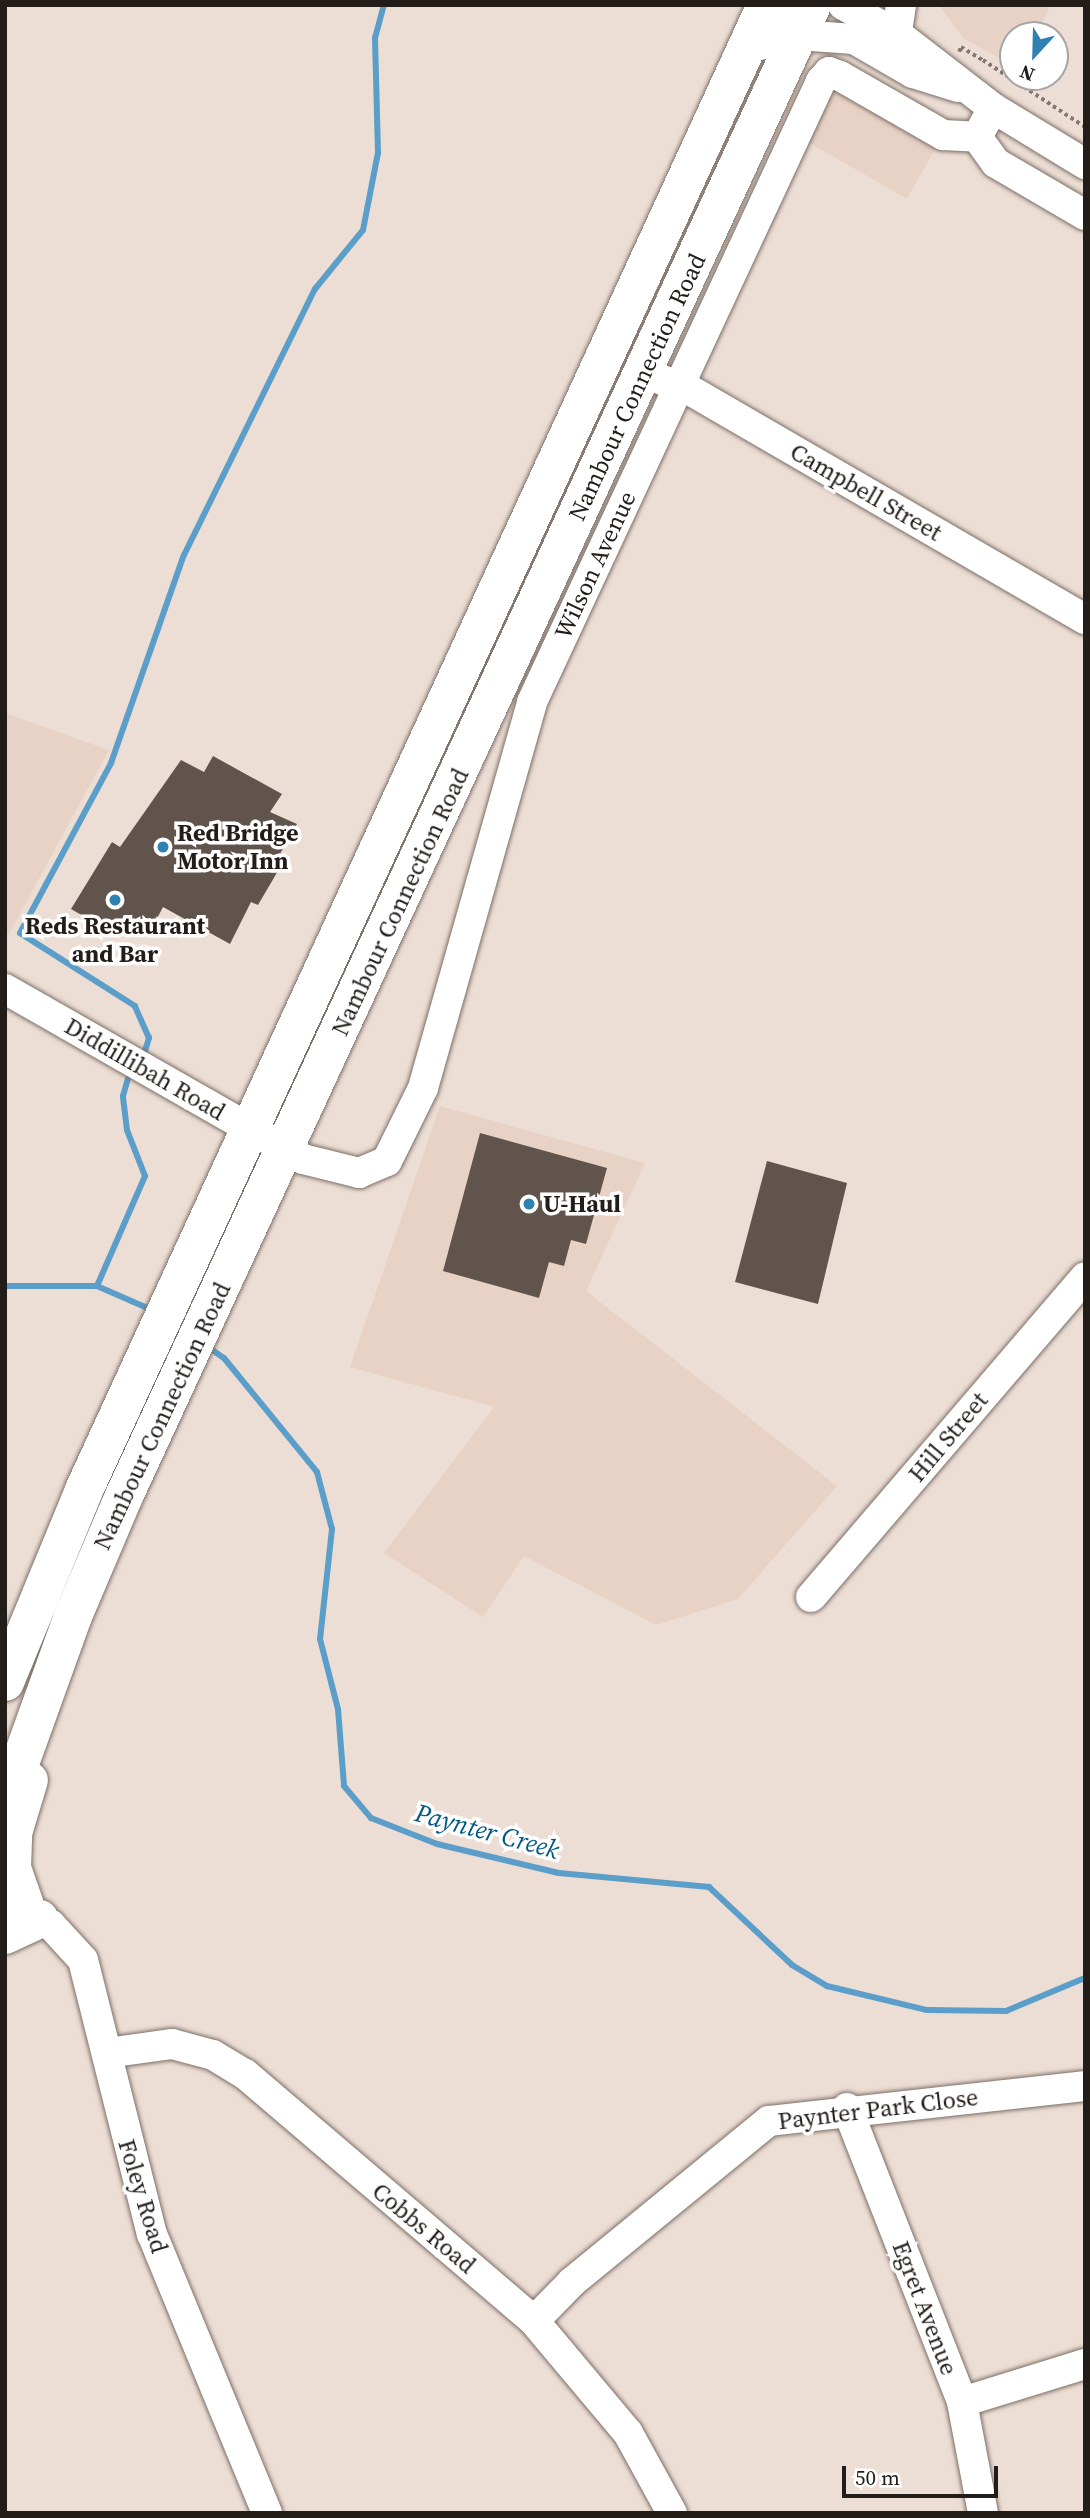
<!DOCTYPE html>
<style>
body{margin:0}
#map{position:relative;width:1090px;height:2518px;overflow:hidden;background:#edded5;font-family:"Source Serif 4",serif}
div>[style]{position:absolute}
.built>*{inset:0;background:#e8d2c5}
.stream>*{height:6px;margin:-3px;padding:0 3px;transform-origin:3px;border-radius:3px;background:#5b9ec9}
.building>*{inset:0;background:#61544c}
.path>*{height:3.5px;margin-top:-1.75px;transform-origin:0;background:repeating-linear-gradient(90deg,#837973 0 3.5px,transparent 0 7px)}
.roads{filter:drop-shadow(0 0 2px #7c6f66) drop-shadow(0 0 2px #7c6f66)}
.minor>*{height:30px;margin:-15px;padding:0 15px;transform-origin:15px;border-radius:15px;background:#fff}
.highway>*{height:38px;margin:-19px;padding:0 19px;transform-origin:19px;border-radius:19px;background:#fff}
.dots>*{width:19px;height:19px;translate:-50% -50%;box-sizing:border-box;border:4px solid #fff;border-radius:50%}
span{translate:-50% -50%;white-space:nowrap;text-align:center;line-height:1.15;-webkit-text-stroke:7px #fff;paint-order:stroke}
.street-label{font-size:24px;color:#231d1a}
.poi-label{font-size:24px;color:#231d1a;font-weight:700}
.left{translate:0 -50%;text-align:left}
.water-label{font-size:26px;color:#025a84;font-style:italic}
.frame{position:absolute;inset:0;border:7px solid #231d1a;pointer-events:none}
.north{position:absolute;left:999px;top:21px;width:70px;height:70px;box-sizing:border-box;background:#fff;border:2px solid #a7a5a3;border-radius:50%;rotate:202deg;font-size:19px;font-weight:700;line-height:28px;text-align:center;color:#231d1a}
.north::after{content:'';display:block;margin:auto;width:24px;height:32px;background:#2f81b1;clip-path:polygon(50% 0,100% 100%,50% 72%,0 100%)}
.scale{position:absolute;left:842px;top:2466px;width:156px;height:32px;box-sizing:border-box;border:4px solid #231d1a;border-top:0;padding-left:9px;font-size:21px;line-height:24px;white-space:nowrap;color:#231d1a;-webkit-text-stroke:5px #fff;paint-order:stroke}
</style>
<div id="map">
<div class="built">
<i style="clip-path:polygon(939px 5px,1051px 5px,1035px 35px,1013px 35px,1013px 66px,963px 38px)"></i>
<i style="clip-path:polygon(830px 81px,938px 144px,907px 199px,801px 138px)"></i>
<i style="clip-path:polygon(5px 713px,109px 750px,9px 934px,5px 932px)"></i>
<i style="clip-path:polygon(440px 1106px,645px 1163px,586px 1291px,837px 1486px,738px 1599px,656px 1625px,524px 1556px,483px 1617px,384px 1553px,494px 1407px,350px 1367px)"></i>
</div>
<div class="stream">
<i style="left:145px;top:1051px;width:14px;rotate:-73deg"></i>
<i style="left:149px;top:1038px;width:35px;rotate:-114deg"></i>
<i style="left:135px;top:1006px;width:136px;rotate:-147.6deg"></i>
<i style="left:20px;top:933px;width:193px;rotate:-61.8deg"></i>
<i style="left:111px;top:763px;width:220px;rotate:-70.7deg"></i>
<i style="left:184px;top:555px;width:297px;rotate:-63.8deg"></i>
<i style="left:315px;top:289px;width:76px;rotate:-50.9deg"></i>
<i style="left:363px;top:230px;width:78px;rotate:-79deg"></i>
<i style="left:378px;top:153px;width:115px;rotate:-91.5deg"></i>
<i style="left:375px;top:38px;width:34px;rotate:-75deg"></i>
<i style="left:5px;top:1286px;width:92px"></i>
<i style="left:97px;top:1286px;width:60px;rotate:23.6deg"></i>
<i style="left:97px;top:1286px;width:120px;rotate:-66.4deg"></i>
<i style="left:145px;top:1176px;width:49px;rotate:-111.4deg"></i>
<i style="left:127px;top:1130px;width:34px;rotate:-97deg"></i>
<i style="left:123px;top:1096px;width:18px;rotate:-74deg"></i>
<i style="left:208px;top:1347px;width:19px;rotate:35deg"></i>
<i style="left:224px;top:1358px;width:147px;rotate:50.8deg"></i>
<i style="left:317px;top:1472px;width:59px;rotate:75.3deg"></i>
<i style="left:332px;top:1529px;width:111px;rotate:96.2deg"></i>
<i style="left:320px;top:1639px;width:72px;rotate:75.6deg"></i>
<i style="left:338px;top:1709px;width:77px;rotate:85.5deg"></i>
<i style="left:344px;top:1786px;width:42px;rotate:49.8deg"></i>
<i style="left:371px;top:1818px;width:71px;rotate:21.5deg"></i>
<i style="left:437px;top:1844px;width:125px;rotate:13.4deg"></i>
<i style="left:559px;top:1873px;width:151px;rotate:5.3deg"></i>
<i style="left:709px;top:1887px;width:114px;rotate:43.2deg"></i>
<i style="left:792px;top:1965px;width:41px;rotate:31deg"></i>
<i style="left:827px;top:1986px;width:103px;rotate:13.5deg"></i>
<i style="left:927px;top:2010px;width:79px;rotate:0.7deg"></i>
<i style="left:1006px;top:2011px;width:86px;rotate:-22.7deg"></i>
</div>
<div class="building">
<i style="clip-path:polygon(213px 756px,282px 794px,270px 812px,297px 824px,276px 861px,282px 864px,258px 905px,251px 902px,230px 944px,163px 907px,152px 928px,145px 925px,140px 934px,118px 919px,111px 932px,71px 909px,112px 842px,120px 847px,181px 760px,204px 772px)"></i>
<i style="clip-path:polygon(480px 1133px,607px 1168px,586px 1244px,571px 1240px,564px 1266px,549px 1262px,539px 1298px,443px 1271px)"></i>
<i style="clip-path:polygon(767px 1161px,847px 1183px,818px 1304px,735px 1282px)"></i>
</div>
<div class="path">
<i style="left:959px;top:52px;width:5px;rotate:-68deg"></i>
<i style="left:961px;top:47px;width:26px;rotate:31deg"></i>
<i style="left:983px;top:60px;width:122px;rotate:33.3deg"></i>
</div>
<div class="roads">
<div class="minor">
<i style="left:843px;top:5px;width:61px;rotate:28.2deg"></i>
<i style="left:897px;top:34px;width:121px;rotate:37.6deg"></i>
<i style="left:993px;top:108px;width:108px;rotate:31.3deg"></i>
<i style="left:798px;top:35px;width:56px;rotate:4.1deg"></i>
<i style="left:854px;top:39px;width:68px;rotate:30deg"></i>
<i style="left:913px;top:73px;width:47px;rotate:17.3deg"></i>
<i style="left:760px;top:45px;width:51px;rotate:-52.2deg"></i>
<i style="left:894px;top:51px;width:47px;rotate:-81.3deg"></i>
<i style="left:977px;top:137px;width:32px;rotate:54deg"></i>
<i style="left:996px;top:163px;width:103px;rotate:30.3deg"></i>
<i style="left:662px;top:380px;width:28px;rotate:19deg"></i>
<i style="left:688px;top:389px;width:459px;rotate:30.1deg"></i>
<i style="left:5px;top:989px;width:343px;rotate:29.7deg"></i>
<i style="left:303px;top:1159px;width:58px;rotate:14deg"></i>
<i style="left:359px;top:1173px;width:30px;rotate:-23deg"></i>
<i style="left:387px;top:1161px;width:81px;rotate:-63.7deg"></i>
<i style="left:423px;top:1088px;width:401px;rotate:-74.2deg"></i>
<i style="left:532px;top:702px;width:685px;rotate:-65.04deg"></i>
<i style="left:821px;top:81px;width:12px;rotate:-48deg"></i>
<i style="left:829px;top:72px;width:12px;rotate:20deg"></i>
<i style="left:840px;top:76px;width:119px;rotate:29.8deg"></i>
<i style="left:943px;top:135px;width:34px;rotate:3deg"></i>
<i style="left:977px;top:137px;width:33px;rotate:-61deg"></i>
<i style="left:811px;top:1597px;width:421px;rotate:-49.4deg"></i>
<i style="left:5px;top:1907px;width:49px;rotate:21.4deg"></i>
<i style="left:51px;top:1925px;width:47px;rotate:47.6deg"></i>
<i style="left:83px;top:1960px;width:283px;rotate:75.9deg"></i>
<i style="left:152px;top:2234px;width:302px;rotate:67.6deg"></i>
<i style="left:107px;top:2053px;width:66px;rotate:-7.9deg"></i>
<i style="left:172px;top:2044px;width:42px;rotate:15deg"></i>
<i style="left:213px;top:2055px;width:37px;rotate:31deg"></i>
<i style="left:245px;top:2074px;width:380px;rotate:40.5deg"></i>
<i style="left:534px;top:2321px;width:146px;rotate:50deg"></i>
<i style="left:628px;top:2433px;width:91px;rotate:61.2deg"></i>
<i style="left:847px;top:2108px;width:316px;rotate:68.6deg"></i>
<i style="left:962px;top:2402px;width:113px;rotate:79.3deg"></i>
<i style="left:534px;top:2321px;width:54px;rotate:-45.7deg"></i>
<i style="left:572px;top:2282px;width:254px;rotate:-39.3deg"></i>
<i style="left:769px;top:2121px;width:318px;rotate:-6.3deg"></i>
<i style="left:962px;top:2402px;width:129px;rotate:-17.2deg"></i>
</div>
<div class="highway">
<i style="left:5px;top:1682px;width:208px;rotate:-67.6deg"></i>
<i style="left:84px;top:1490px;width:1634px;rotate:-65.33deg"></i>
<i style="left:5px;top:1805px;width:201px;rotate:-70.2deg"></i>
<i style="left:73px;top:1616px;width:130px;rotate:-67deg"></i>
<i style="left:124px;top:1496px;width:1642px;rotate:-65.23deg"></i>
<i style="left:28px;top:1914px;width:49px;rotate:-109.2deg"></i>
<i style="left:12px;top:1868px;width:35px;rotate:-88deg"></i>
<i style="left:13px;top:1833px;width:55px;rotate:-73.2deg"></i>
<i style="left:5px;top:1935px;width:38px;rotate:-25deg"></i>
</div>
</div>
<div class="dots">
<i style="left:163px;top:847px;background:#2f81b1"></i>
<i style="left:115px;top:900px;background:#2f81b1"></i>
<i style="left:529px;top:1204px;background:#2f81b1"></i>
</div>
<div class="street-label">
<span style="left:637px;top:387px;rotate:-65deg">Nambour Connection Road</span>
<span style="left:866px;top:492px;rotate:30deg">Campbell Street</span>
<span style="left:595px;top:565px;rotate:-65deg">Wilson Avenue</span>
<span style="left:400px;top:902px;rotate:-65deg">Nambour Connection Road</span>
<span style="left:145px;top:1069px;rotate:30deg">Diddillibah Road</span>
<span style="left:162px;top:1416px;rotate:-65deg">Nambour Connection Road</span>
<span style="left:948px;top:1437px;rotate:-50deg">Hill Street</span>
<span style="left:878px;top:2109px;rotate:-7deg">Paynter Park Close</span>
<span style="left:143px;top:2196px;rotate:73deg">Foley Road</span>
<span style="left:424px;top:2228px;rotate:40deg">Cobbs Road</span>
<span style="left:925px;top:2308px;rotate:69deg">Egret Avenue</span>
</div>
<div class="poi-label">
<span class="left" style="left:177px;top:847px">Red Bridge<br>Motor Inn</span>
<span style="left:115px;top:940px">Reds Restaurant<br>and Bar</span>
<span class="left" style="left:543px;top:1204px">U-Haul</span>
</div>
<div class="water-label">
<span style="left:487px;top:1832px;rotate:15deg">Paynter Creek</span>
</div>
<div class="frame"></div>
<div class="north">N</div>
<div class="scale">50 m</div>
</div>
